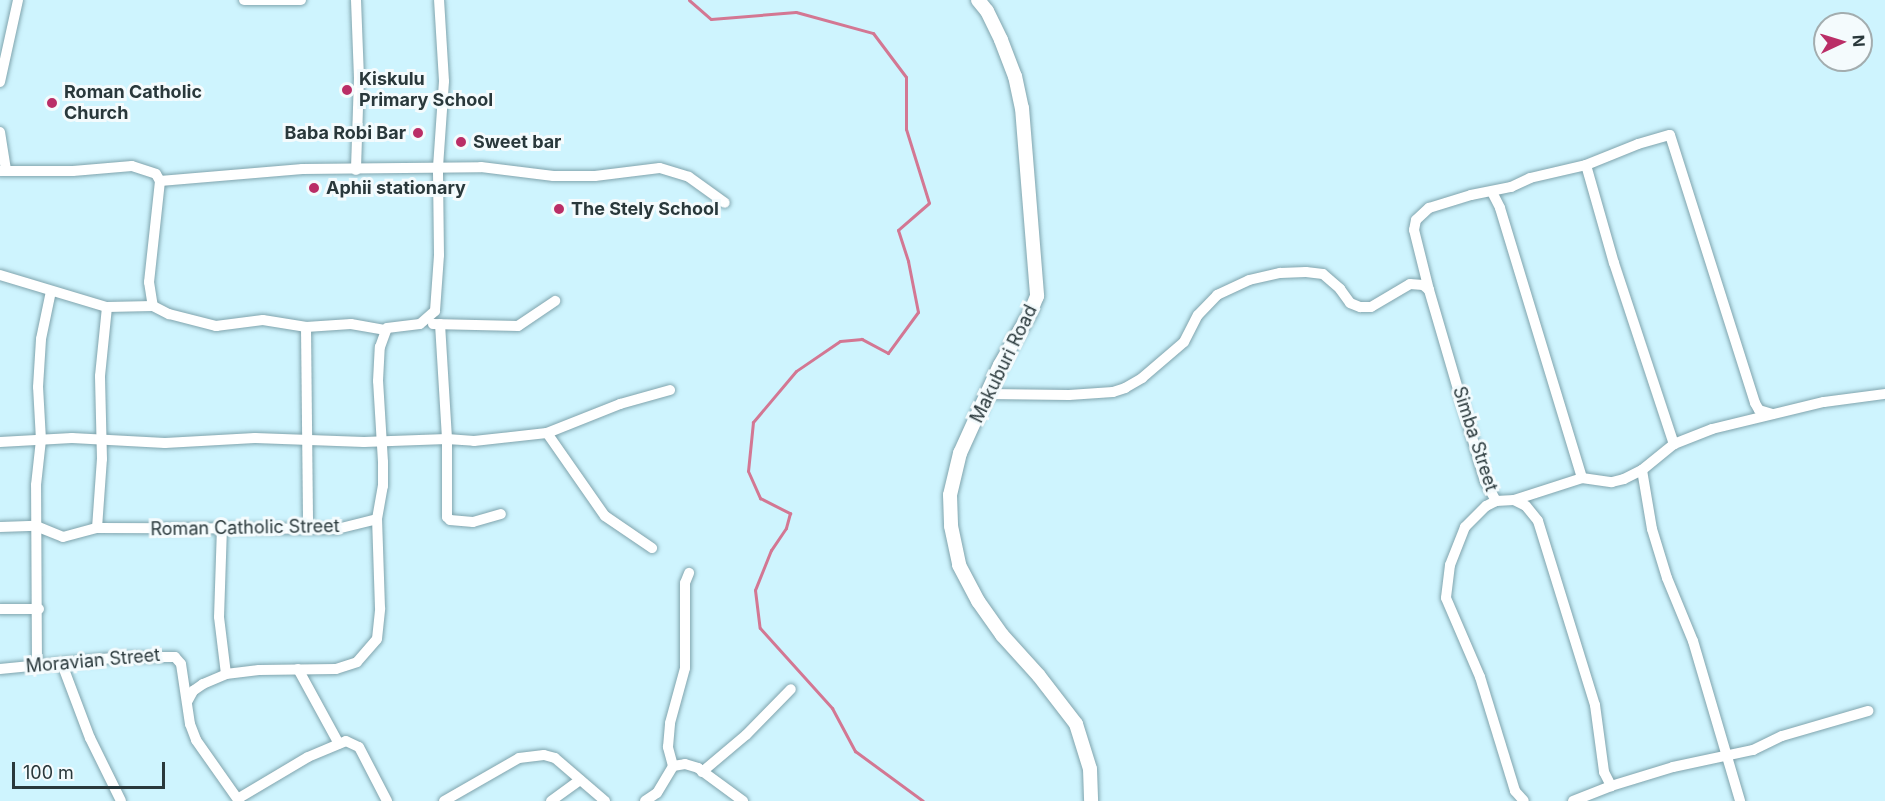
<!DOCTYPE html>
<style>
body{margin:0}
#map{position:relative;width:1885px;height:801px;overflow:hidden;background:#cef4fe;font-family:Inter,sans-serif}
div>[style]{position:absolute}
.stream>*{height:3px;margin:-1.5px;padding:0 1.5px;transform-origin:1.5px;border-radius:1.5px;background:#d37793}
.roads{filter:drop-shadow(0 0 2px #80a4ad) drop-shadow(0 0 2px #80a4ad)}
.minor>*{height:10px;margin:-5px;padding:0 5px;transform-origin:5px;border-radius:5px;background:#fff}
.tertiary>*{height:14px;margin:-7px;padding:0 7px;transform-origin:7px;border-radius:7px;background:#fff}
.dots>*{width:16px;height:16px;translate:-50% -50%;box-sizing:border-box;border:3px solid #f4fbfd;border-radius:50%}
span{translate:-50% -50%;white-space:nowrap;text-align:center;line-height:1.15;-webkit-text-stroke:6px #f4fbfd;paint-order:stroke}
.poi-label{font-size:18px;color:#29383b;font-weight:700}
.left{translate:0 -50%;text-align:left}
.right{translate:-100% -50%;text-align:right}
.street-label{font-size:18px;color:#29383b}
.north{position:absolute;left:1813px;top:12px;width:60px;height:60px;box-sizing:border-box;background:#f4fbfd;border:2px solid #a3adaf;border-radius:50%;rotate:86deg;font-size:16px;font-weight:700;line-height:24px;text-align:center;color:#29383b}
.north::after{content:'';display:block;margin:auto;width:21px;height:27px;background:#ba2e67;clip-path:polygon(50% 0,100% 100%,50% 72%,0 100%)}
.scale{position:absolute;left:12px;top:762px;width:153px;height:27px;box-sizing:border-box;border:3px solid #29383b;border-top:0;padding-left:8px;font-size:18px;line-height:21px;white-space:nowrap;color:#29383b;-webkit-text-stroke:4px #f4fbfd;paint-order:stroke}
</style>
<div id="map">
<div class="stream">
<i style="left:689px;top:0;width:29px;rotate:41deg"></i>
<i style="left:711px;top:19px;width:85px;rotate:-4.7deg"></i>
<i style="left:796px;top:12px;width:80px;rotate:15.3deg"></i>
<i style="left:873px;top:33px;width:55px;rotate:53.1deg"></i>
<i style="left:906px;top:77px;width:52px;rotate:90deg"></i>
<i style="left:906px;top:129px;width:77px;rotate:72.7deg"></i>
<i style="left:929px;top:203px;width:41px;rotate:138.9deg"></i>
<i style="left:898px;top:230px;width:33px;rotate:72deg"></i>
<i style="left:908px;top:261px;width:52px;rotate:78.9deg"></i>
<i style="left:918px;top:312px;width:51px;rotate:126.2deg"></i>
<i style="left:888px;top:353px;width:30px;rotate:-152deg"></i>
<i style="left:862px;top:339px;width:22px;rotate:175deg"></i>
<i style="left:840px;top:341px;width:53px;rotate:145.7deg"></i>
<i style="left:796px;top:371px;width:67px;rotate:130.1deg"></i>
<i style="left:753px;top:422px;width:49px;rotate:95.8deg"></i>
<i style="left:748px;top:471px;width:30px;rotate:66deg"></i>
<i style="left:760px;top:498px;width:34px;rotate:27deg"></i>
<i style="left:790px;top:513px;width:16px;rotate:105deg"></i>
<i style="left:786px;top:528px;width:27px;rotate:124deg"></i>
<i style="left:771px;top:550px;width:43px;rotate:111.8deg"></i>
<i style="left:755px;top:590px;width:38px;rotate:83deg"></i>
<i style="left:760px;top:628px;width:108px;rotate:48deg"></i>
<i style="left:832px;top:708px;width:49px;rotate:61.9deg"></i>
<i style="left:855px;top:751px;width:84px;rotate:36.3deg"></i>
</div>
<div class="roads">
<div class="minor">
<i style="left:244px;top:0;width:57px"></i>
<i style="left:356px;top:0;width:78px;rotate:87.8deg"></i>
<i style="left:359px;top:78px;width:92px;rotate:91.9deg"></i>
<i style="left:0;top:82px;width:84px;rotate:-77.6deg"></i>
<i style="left:0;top:132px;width:39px;rotate:81deg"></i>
<i style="left:1586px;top:165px;width:102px;rotate:74.1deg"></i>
<i style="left:1614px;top:263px;width:191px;rotate:71.7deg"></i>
<i style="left:0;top:171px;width:73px"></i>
<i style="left:73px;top:171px;width:59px;rotate:-4.8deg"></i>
<i style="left:132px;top:166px;width:25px;rotate:18deg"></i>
<i style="left:156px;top:174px;width:8px;rotate:60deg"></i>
<i style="left:160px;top:181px;width:102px;rotate:96.2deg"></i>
<i style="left:149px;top:282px;width:24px;rotate:81deg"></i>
<i style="left:153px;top:306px;width:18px;rotate:27deg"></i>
<i style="left:169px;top:314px;width:49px;rotate:14.3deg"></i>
<i style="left:216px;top:326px;width:47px;rotate:-7.3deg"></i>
<i style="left:263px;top:320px;width:44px;rotate:9.2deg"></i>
<i style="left:306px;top:327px;width:45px;rotate:-3.8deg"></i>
<i style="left:351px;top:324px;width:34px;rotate:10deg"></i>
<i style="left:160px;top:181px;width:143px;rotate:-4.8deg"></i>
<i style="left:302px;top:169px;width:179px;rotate:-0.6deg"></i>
<i style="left:481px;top:167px;width:73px;rotate:7.1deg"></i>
<i style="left:553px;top:176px;width:42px"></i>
<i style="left:595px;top:176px;width:65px;rotate:-7deg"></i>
<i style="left:660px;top:168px;width:30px;rotate:17deg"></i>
<i style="left:689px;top:177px;width:44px;rotate:35.8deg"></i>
<i style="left:1492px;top:192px;width:18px;rotate:63deg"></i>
<i style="left:1500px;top:208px;width:282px;rotate:73.1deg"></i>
<i style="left:0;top:275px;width:112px;rotate:16.7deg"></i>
<i style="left:107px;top:307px;width:46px;rotate:-1.2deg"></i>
<i style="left:1429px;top:290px;width:62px;rotate:-104deg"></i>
<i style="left:1414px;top:230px;width:10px;rotate:-79deg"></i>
<i style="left:1416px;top:220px;width:18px;rotate:-43deg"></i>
<i style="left:1429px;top:208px;width:44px;rotate:-17.2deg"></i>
<i style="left:1471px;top:195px;width:41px;rotate:-11.3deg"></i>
<i style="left:1511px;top:187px;width:21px;rotate:-25deg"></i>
<i style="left:1530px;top:178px;width:57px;rotate:-13.1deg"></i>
<i style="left:1586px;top:165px;width:56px;rotate:-22deg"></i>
<i style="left:1638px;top:144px;width:33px;rotate:-16deg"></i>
<i style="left:1670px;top:135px;width:281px;rotate:72.4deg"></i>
<i style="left:1755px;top:403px;width:8px;rotate:60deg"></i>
<i style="left:1759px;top:410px;width:14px;rotate:17deg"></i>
<i style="left:433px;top:324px;width:85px;rotate:1.3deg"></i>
<i style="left:518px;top:326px;width:45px;rotate:-34deg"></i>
<i style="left:440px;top:324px;width:115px;rotate:86.5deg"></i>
<i style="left:447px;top:439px;width:78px;rotate:90deg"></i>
<i style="left:447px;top:517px;width:4px;rotate:45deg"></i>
<i style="left:450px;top:520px;width:23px;rotate:5deg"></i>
<i style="left:473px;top:522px;width:29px;rotate:-16deg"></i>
<i style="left:306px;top:327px;width:200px;rotate:89.4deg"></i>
<i style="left:988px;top:394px;width:81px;rotate:0.7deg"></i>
<i style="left:1069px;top:395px;width:44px;rotate:-3.9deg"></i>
<i style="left:1113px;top:392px;width:13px;rotate:-18deg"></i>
<i style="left:1125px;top:388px;width:20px;rotate:-30deg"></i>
<i style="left:1142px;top:378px;width:55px;rotate:-40.6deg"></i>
<i style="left:1184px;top:342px;width:30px;rotate:-63deg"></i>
<i style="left:1198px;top:315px;width:28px;rotate:-46deg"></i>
<i style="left:1217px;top:295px;width:35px;rotate:-25deg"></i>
<i style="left:1249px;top:280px;width:32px;rotate:-13deg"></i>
<i style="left:1280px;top:273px;width:26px;rotate:-2deg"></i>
<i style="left:1306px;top:272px;width:17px;rotate:7deg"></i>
<i style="left:1323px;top:274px;width:23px;rotate:41deg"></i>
<i style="left:1340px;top:289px;width:17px;rotate:54deg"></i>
<i style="left:1350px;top:303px;width:11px;rotate:22deg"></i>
<i style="left:1360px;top:307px;width:11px"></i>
<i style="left:1371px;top:307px;width:45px;rotate:-30.5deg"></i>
<i style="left:1410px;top:284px;width:13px;rotate:4deg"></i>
<i style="left:1423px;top:285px;width:8px;rotate:40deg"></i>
<i style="left:1429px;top:290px;width:199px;rotate:73.7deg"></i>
<i style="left:1485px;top:481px;width:23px;rotate:61deg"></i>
<i style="left:1496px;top:501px;width:18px;rotate:-3deg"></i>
<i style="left:1514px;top:500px;width:71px;rotate:-17.9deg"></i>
<i style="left:1582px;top:478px;width:30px;rotate:8deg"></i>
<i style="left:1612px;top:482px;width:12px;rotate:-14deg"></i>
<i style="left:1624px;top:479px;width:20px;rotate:-27deg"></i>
<i style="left:1642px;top:470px;width:41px;rotate:-39.1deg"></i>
<i style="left:1674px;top:444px;width:41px;rotate:-21.5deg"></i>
<i style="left:1712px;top:429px;width:115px;rotate:-13.6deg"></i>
<i style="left:1824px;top:402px;width:62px;rotate:-7.5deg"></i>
<i style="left:547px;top:433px;width:101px;rotate:55.1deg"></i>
<i style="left:605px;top:516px;width:57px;rotate:34.2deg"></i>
<i style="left:0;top:442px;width:72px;rotate:-3.2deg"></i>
<i style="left:72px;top:438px;width:93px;rotate:3.1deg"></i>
<i style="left:165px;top:443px;width:90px;rotate:-3.2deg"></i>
<i style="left:255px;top:438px;width:109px;rotate:2.1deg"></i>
<i style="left:364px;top:442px;width:83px;rotate:-2.1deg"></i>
<i style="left:447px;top:439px;width:27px;rotate:4deg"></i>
<i style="left:474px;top:441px;width:73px;rotate:-6.3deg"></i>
<i style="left:547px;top:433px;width:79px;rotate:-21.7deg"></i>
<i style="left:620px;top:404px;width:52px;rotate:-15.6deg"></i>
<i style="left:1642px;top:470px;width:60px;rotate:80.4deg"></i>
<i style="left:1652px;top:529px;width:51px;rotate:73deg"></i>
<i style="left:1667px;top:578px;width:68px;rotate:67.6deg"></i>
<i style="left:1693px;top:641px;width:167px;rotate:73.6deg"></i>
<i style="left:1514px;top:500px;width:13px;rotate:27deg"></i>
<i style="left:1526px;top:506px;width:19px;rotate:51deg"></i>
<i style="left:1538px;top:521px;width:193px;rotate:72.8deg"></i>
<i style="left:1595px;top:705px;width:68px;rotate:82.3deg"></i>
<i style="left:1604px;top:772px;width:16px;rotate:63deg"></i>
<i style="left:1611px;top:786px;width:65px;rotate:-17deg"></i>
<i style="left:1673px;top:767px;width:82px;rotate:-12deg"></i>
<i style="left:1753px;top:750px;width:32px;rotate:-26deg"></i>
<i style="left:1782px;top:736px;width:90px;rotate:-16.2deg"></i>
<i style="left:1496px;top:501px;width:11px;rotate:153deg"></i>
<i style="left:1486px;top:506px;width:30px;rotate:135deg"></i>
<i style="left:1465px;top:527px;width:41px;rotate:111.5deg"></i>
<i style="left:1450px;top:565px;width:33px;rotate:97deg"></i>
<i style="left:1446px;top:598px;width:86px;rotate:66.7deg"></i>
<i style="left:1480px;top:677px;width:119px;rotate:72.9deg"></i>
<i style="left:1515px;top:791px;width:13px;rotate:48deg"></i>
<i style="left:0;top:527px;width:36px;rotate:-2deg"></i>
<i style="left:36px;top:526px;width:29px;rotate:22deg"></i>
<i style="left:63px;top:537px;width:35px;rotate:-15deg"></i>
<i style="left:97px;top:528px;width:240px;rotate:0.2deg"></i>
<i style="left:337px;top:529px;width:41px;rotate:-14deg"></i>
<i style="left:222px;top:527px;width:90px;rotate:91.9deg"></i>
<i style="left:219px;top:617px;width:57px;rotate:83deg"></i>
<i style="left:97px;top:528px;width:69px;rotate:-85.9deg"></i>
<i style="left:102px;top:459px;width:83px;rotate:-91.4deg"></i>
<i style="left:100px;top:376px;width:69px;rotate:-84.2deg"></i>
<i style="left:0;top:609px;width:39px"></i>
<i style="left:62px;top:664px;width:79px;rotate:69.3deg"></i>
<i style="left:90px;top:738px;width:70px;rotate:63.8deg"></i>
<i style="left:37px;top:666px;width:181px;rotate:-90.3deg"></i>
<i style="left:36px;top:485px;width:45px;rotate:-83.7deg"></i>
<i style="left:41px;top:440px;width:53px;rotate:-93.2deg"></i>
<i style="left:38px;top:387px;width:48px;rotate:-86.4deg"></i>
<i style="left:41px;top:339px;width:49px;rotate:-78.2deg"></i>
<i style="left:0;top:669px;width:123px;rotate:-5.6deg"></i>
<i style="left:122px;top:657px;width:53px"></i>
<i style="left:175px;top:657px;width:9px;rotate:49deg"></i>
<i style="left:181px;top:664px;width:61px;rotate:81.5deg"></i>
<i style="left:190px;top:724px;width:17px;rotate:69deg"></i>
<i style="left:196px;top:740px;width:75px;rotate:54.8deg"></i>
<i style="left:298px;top:669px;width:85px;rotate:61.3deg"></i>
<i style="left:187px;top:702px;width:13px;rotate:-61deg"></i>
<i style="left:193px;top:691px;width:12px;rotate:-35deg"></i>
<i style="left:203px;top:684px;width:25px;rotate:-23deg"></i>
<i style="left:226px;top:674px;width:33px;rotate:-7deg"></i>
<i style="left:259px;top:670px;width:77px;rotate:-0.7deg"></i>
<i style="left:336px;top:669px;width:22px;rotate:-18deg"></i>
<i style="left:357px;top:662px;width:30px;rotate:-49deg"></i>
<i style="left:377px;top:639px;width:31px;rotate:-84deg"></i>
<i style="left:380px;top:608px;width:89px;rotate:-91.9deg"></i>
<i style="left:377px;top:519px;width:34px;rotate:-80deg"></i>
<i style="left:383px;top:486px;width:24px;rotate:-90deg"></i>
<i style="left:383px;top:462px;width:81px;rotate:-93.5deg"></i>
<i style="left:378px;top:381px;width:34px;rotate:-87deg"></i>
<i style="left:380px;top:347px;width:20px;rotate:-70deg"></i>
<i style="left:387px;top:328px;width:33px;rotate:-7deg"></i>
<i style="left:420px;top:324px;width:20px;rotate:-41deg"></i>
<i style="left:435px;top:311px;width:56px;rotate:-85.9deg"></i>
<i style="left:439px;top:255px;width:88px;rotate:-90.7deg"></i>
<i style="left:438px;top:167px;width:86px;rotate:-86deg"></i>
<i style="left:444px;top:81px;width:81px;rotate:-93.5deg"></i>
<i style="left:673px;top:766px;width:20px;rotate:-105deg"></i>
<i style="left:668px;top:747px;width:24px;rotate:-85deg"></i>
<i style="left:670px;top:723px;width:57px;rotate:-74.7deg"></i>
<i style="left:685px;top:668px;width:85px;rotate:-90deg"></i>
<i style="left:685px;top:583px;width:11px;rotate:-68deg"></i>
<i style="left:702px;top:772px;width:57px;rotate:-40.1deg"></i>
<i style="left:746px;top:735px;width:64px;rotate:-45.6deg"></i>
<i style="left:239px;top:798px;width:80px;rotate:-30.7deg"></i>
<i style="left:308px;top:757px;width:41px;rotate:-22.8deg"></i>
<i style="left:346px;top:741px;width:14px;rotate:25deg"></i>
<i style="left:359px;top:747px;width:61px;rotate:62.6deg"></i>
<i style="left:444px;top:801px;width:86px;rotate:-29.8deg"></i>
<i style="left:519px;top:758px;width:25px;rotate:-7deg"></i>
<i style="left:544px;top:755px;width:11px;rotate:15deg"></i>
<i style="left:555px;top:758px;width:66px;rotate:40.7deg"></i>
<i style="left:551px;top:801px;width:36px;rotate:-36deg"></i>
<i style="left:645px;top:801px;width:14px;rotate:-34deg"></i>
<i style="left:657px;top:793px;width:31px;rotate:-59deg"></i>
<i style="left:673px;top:766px;width:12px;rotate:-9deg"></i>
<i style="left:685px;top:764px;width:14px;rotate:17deg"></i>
<i style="left:698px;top:768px;width:56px;rotate:36.3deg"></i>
<i style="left:1573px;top:801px;width:41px;rotate:-21.5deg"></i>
</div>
<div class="tertiary">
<i style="left:978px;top:0;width:14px;rotate:51deg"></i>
<i style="left:987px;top:11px;width:32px;rotate:64deg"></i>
<i style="left:1001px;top:40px;width:39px;rotate:69deg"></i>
<i style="left:1015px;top:76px;width:33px;rotate:78deg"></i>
<i style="left:1022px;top:108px;width:189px;rotate:85.4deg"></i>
<i style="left:1037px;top:296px;width:18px;rotate:112deg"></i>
<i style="left:1030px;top:313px;width:60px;rotate:120deg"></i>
<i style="left:1000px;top:365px;width:97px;rotate:114.4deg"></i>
<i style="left:960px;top:453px;width:43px;rotate:103.4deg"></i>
<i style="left:950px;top:495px;width:31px;rotate:88deg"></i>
<i style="left:951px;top:526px;width:40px;rotate:78deg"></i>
<i style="left:959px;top:565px;width:41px;rotate:62.2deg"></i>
<i style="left:978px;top:601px;width:42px;rotate:54.8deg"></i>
<i style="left:1002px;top:635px;width:55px;rotate:47.9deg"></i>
<i style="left:1039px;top:676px;width:61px;rotate:52.4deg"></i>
<i style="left:1076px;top:724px;width:47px;rotate:72.7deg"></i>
<i style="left:1090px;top:769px;width:32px;rotate:88deg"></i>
</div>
</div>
<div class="dots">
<i style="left:347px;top:90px;background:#ba2e67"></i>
<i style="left:52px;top:103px;background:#ba2e67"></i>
<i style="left:418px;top:133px;background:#ba2e67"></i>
<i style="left:461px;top:142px;background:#ba2e67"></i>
<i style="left:314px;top:188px;background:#ba2e67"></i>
<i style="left:559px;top:209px;background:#ba2e67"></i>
</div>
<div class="poi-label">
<span class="left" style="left:359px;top:90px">Kiskulu<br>Primary School</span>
<span class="left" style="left:64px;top:103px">Roman Catholic<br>Church</span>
<span class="right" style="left:406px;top:133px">Baba Robi Bar</span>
<span class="left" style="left:473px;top:142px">Sweet bar</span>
<span class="left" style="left:326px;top:188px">Aphii stationary</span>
<span class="left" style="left:571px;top:209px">The Stely School</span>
</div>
<div class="street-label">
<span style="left:1004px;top:364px;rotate:-64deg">Makuburi Road</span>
<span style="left:1475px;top:439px;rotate:72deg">Simba Street</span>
<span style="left:245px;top:528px;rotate:-1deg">Roman Catholic Street</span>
<span style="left:93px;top:661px;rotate:-5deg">Moravian Street</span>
</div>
<div class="north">N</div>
<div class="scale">100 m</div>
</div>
